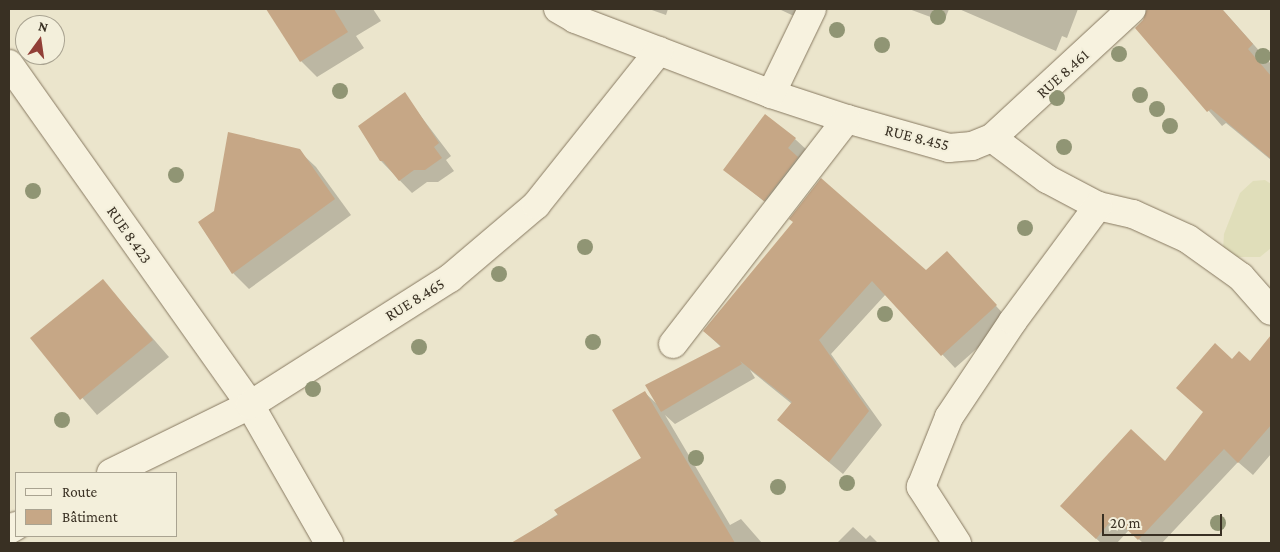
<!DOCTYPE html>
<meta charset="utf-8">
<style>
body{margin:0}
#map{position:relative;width:1280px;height:552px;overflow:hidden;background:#ebe5cc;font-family:"Crimson Pro",serif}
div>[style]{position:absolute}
.farmland>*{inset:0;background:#e0deba}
.shadow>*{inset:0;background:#0003}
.building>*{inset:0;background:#c6a786}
.roads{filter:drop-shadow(0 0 1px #877961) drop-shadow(0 0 1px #877961)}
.minor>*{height:28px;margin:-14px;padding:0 14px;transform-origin:14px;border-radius:14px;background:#f7f2df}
.trees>*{width:16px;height:16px;margin:-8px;border-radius:50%;background:#909574}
span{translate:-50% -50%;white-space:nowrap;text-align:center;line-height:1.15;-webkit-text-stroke:4px #f3efdb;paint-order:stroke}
.street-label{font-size:16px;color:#393023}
.frame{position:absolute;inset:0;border:10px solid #393023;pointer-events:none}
.legend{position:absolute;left:15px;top:472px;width:162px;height:65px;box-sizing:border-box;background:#f3efdb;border:1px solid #a9a391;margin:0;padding:6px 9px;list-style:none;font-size:15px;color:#393023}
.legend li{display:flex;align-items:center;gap:10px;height:25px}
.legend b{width:25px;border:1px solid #a9a391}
.north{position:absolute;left:15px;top:15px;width:50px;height:50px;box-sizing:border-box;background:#f3efdb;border:1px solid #a9a391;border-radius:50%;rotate:14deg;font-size:14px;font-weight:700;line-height:20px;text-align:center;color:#393023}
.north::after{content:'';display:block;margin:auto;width:18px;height:22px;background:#913f37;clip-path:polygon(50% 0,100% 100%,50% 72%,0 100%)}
.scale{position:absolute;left:1102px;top:514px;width:120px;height:22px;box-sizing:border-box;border:2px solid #393023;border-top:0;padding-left:6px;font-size:15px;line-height:18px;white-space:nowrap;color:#393023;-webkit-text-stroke:4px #f3efdb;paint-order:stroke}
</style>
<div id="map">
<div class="farmland">
<i style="clip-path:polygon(1265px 180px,1271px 184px,1271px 248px,1260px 257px,1230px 257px,1223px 250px,1224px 234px,1240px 193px,1253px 181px)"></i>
</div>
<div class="shadow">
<i style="clip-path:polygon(267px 9px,373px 9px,381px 21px,356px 36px,364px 48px,317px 77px,301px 61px)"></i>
<i style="clip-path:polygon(649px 9px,668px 9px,666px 15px)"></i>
<i style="clip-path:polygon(779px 9px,800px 9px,796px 17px)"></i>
<i style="clip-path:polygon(909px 9px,949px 9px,944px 22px)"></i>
<i style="clip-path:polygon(959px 9px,1078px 9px,1067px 38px,1062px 36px,1056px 51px)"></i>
<i style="clip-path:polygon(1148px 9px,1222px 9px,1271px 64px,1271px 160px,1226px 123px,1222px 126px,1137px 28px,1148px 15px)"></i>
<i style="clip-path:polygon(404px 94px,451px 156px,446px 160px,454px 171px,438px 182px,427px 182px,412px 193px,381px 161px)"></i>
<i style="clip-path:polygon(795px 139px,808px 151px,777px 212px,725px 169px)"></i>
<i style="clip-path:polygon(299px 151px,316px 167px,351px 215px,249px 289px,233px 273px,199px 223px)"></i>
<i style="clip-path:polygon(794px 223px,926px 272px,960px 267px,1009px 320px,955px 368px,886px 294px,831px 354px,882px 425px,843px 474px,778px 420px,792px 404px,750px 370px,755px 378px,675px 424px,665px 415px,730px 525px,741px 519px,762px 543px,538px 543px,531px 532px,642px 458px,644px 392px,658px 405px,721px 347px,704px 331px)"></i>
<i style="clip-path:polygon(103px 281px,169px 357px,97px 415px,32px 339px)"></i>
<i style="clip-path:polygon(1233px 361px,1252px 361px,1271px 381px,1271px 454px,1253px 475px,1238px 462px,1162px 543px,1143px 543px,1129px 530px,1117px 543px,1101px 543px,1076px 520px,1165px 463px,1204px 412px)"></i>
<i style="clip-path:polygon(853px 527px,866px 539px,870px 535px,878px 543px,837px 543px)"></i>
</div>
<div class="building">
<i style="clip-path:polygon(266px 9px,334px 9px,348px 32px,300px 62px)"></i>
<i style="clip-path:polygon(1147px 9px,1222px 9px,1253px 44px,1248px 49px,1271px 76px,1271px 159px,1211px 109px,1207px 112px,1135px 28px,1143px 20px)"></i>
<i style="clip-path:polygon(405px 92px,439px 143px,434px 147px,442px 158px,425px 170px,414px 170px,399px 181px,383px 161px,380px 161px,358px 126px)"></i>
<i style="clip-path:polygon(765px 114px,796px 138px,788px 148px,798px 157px,764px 201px,723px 170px)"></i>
<i style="clip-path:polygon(228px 132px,300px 149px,335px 199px,232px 274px,198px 222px,214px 211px)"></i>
<i style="clip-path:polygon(821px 178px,926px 270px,947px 251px,997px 305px,941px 356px,872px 281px,819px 340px,869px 411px,829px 462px,777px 420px,792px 402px,740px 361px,742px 364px,661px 412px,645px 385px,721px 346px,703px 331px,793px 222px,789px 219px)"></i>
<i style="clip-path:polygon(103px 279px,153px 340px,80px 400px,30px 338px)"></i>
<i style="clip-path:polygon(1271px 335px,1271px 425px,1238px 463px,1224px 449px,1138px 540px,1114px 517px,1096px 539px,1060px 506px,1131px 429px,1165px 461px,1203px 412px,1176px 388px,1215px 343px,1232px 359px,1239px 351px,1250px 361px)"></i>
<i style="clip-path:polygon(645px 391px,735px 543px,511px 543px,558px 515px,554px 510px,641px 458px,612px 410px)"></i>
</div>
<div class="roads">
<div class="minor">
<i style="left:558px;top:9px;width:20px;rotate:30deg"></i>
<i style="left:575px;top:19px;width:210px;rotate:20.9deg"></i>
<i style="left:771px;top:94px;width:80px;rotate:18.2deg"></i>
<i style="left:847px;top:119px;width:106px;rotate:15.9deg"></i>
<i style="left:949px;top:148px;width:23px;rotate:-5deg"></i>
<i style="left:972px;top:146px;width:22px;rotate:-22deg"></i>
<i style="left:992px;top:138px;width:69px;rotate:36.7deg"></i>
<i style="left:1047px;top:179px;width:58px;rotate:27.9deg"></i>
<i style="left:1098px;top:206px;width:36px;rotate:13deg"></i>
<i style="left:1133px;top:214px;width:60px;rotate:24.4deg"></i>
<i style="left:1188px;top:239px;width:65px;rotate:35.6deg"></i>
<i style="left:1241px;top:277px;width:45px;rotate:48.6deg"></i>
<i style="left:9px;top:64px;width:418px;rotate:54.7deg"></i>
<i style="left:250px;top:405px;width:159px;rotate:60.2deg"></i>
<i style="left:771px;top:94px;width:94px;rotate:-64.2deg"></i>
<i style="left:992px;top:138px;width:190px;rotate:-42.7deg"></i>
<i style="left:673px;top:344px;width:284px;rotate:-52.3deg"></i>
<i style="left:111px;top:473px;width:155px;rotate:-26.1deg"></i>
<i style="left:250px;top:405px;width:237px;rotate:-32.4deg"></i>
<i style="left:450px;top:278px;width:113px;rotate:-40.3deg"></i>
<i style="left:536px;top:205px;width:197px;rotate:-51.4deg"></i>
<i style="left:9px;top:530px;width:8px;rotate:-30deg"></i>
<i style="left:957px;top:543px;width:67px;rotate:-122.7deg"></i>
<i style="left:921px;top:487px;width:75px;rotate:-68.2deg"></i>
<i style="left:949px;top:417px;width:115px;rotate:-56.3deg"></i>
<i style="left:1013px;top:321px;width:143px;rotate:-53.5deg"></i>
</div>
</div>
<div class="trees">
<i style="left:938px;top:17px"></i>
<i style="left:837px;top:30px"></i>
<i style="left:882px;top:45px"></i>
<i style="left:1119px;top:54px"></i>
<i style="left:1263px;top:56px"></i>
<i style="left:340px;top:91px"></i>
<i style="left:1140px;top:95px"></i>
<i style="left:1057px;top:98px"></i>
<i style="left:1157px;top:109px"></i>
<i style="left:1170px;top:126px"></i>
<i style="left:1064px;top:147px"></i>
<i style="left:176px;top:175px"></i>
<i style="left:33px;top:191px"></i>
<i style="left:1025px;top:228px"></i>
<i style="left:585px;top:247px"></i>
<i style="left:499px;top:274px"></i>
<i style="left:885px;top:314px"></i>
<i style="left:593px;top:342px"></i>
<i style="left:419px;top:347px"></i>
<i style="left:313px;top:389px"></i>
<i style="left:62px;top:420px"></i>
<i style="left:696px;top:458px"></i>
<i style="left:847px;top:483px"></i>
<i style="left:778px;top:487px"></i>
<i style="left:1218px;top:523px"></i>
</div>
<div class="street-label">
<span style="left:1063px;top:74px;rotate:-42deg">RUE 8.461</span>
<span style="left:917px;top:138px;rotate:14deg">RUE 8.455</span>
<span style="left:129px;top:235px;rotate:55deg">RUE 8.423</span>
<span style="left:415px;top:300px;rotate:-32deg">RUE 8.465</span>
</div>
<div class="frame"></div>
<ul class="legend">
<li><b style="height:6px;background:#f7f2df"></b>Route</li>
<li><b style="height:14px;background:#c6a786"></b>Bâtiment</li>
</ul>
<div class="north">N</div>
<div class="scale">20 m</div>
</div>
